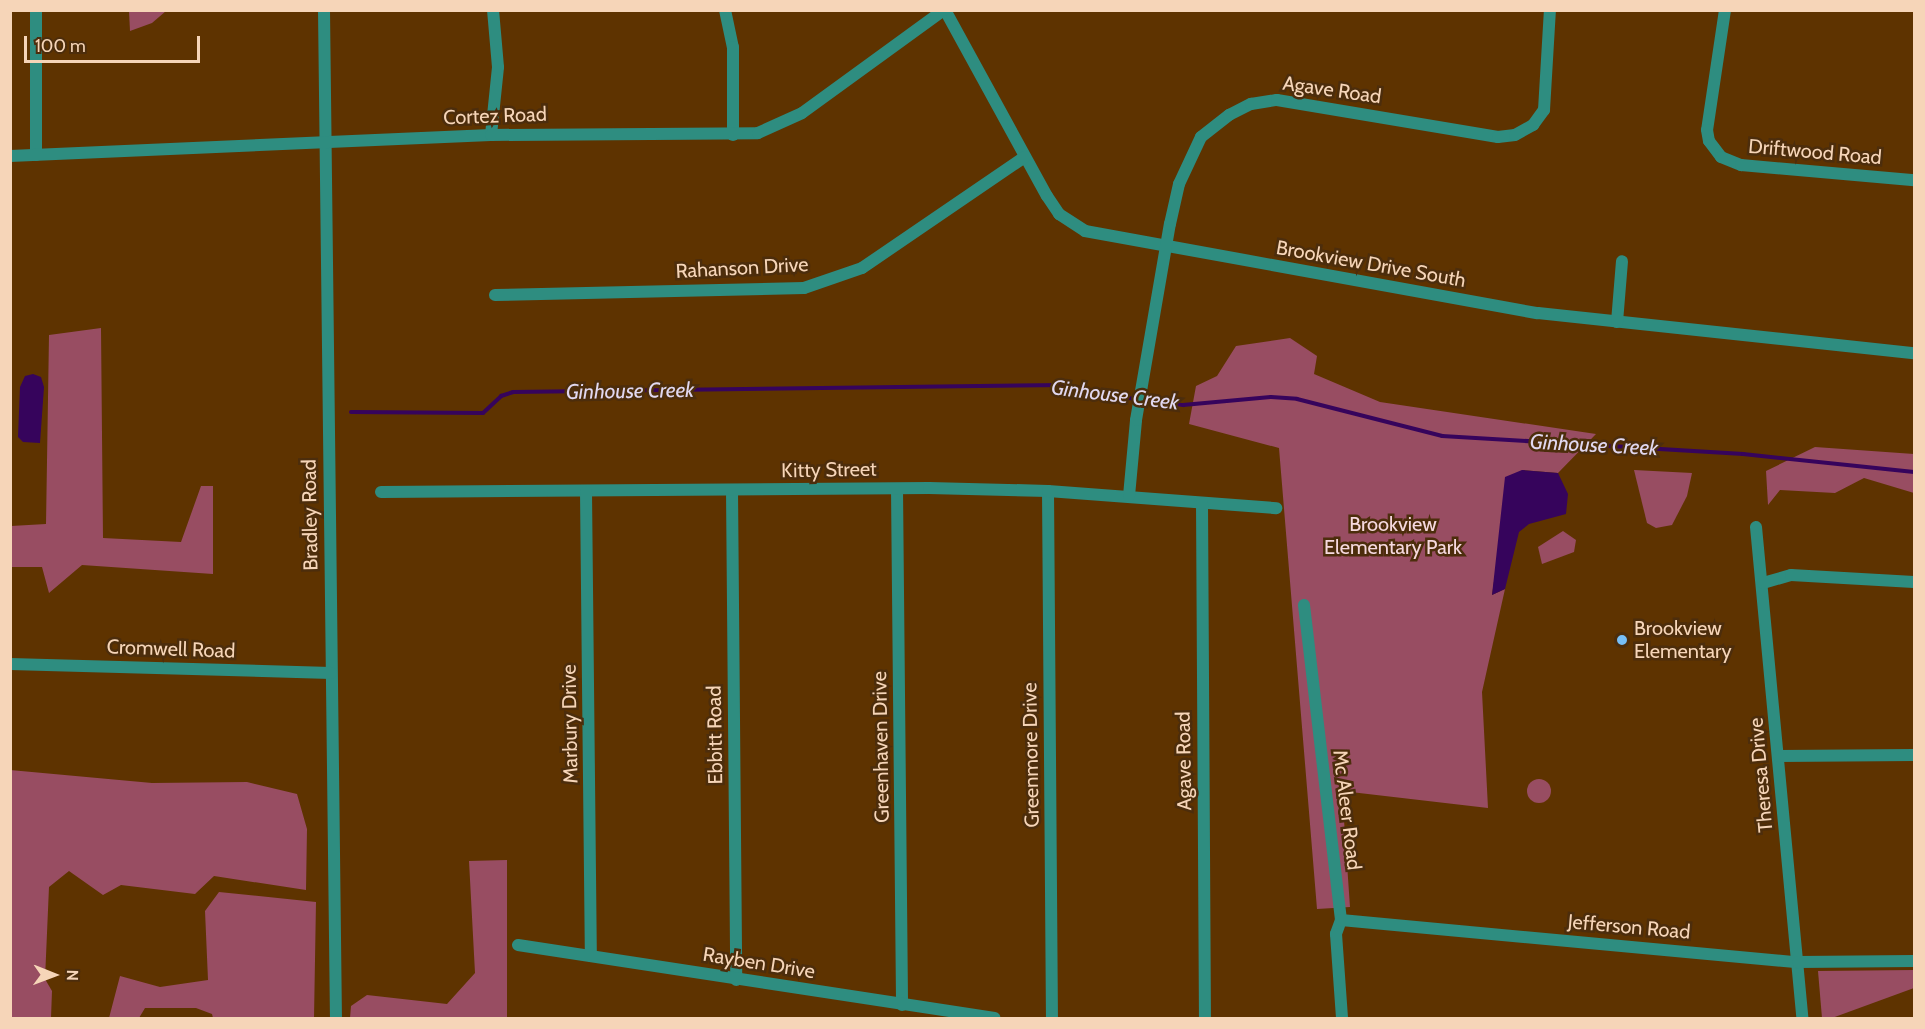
<!DOCTYPE html>
<style>
body{margin:0}
#map{position:relative;width:1925px;height:1029px;overflow:hidden;background:#5e3300;font-family:Cabin,sans-serif}
div>[style]{position:absolute}
.green>*{inset:0;background:#984d62}
.round{border-radius:50%}
.water>*{inset:0;background:#36045c}
.stream>*{height:4px;margin:-2px;padding:0 2px;transform-origin:2px;border-radius:2px;background:#36045c}
.minor>*{height:12px;margin:-6px;padding:0 6px;transform-origin:6px;border-radius:6px;background:#2e8d80}
.tertiary>*{height:12px;margin:-6px;padding:0 6px;transform-origin:6px;border-radius:6px;background:#2e8d80}
.dots>*{width:16px;height:16px;translate:-50% -50%;box-sizing:border-box;border:3px solid #4c2d0c;border-radius:50%}
span{translate:-50% -50%;white-space:nowrap;text-align:center;line-height:1.15;-webkit-text-stroke:5px #4c2d0c;paint-order:stroke}
.street-label{font-size:20px;color:#f6d5b8}
.park-label{font-size:20px;color:#f6d9df}
.poi-label{font-size:20px;color:#f6d5b8}
.left{translate:0 -50%;text-align:left}
.water-label{font-size:21px;color:#e1d8f0;font-style:italic}
.frame{position:absolute;inset:0;border:12px solid #f6d5b8;pointer-events:none}
.north{position:absolute;left:24px;top:945px;width:60px;height:60px;-webkit-text-stroke:4px #4c2d0c;paint-order:stroke;rotate:91deg;font-size:16px;font-weight:700;line-height:24px;text-align:center;color:#f6d5b8}
.north::after{content:'';display:block;margin:auto;width:21px;height:27px;background:#f6d5b8;clip-path:polygon(50% 0,100% 100%,50% 72%,0 100%)}
.scale{position:absolute;left:24px;top:36px;width:176px;height:27px;box-sizing:border-box;border:3px solid #f6d5b8;border-top:0;padding-left:8px;font-size:18px;line-height:21px;white-space:nowrap;color:#f6d5b8;-webkit-text-stroke:4px #4c2d0c;paint-order:stroke}
</style>
<div id="map">
<div class="green">
<i style="clip-path:polygon(129px 11px,129px 10px,166px 11px,152px 23px,130px 31px)"></i>
<i style="clip-path:polygon(101px 328px,103px 538px,181px 542px,201px 486px,213px 486px,213px 574px,82px 565px,49px 593px,42px 567px,11px 567px,11px 526px,46px 524px,49px 335px)"></i>
<i style="clip-path:polygon(1290px 338px,1317px 356px,1314px 374px,1380px 402px,1596px 434px,1558px 473px,1522px 470px,1500px 540px,1492px 595px,1505px 589px,1482px 692px,1488px 808px,1342px 791px,1350px 907px,1317px 909px,1279px 448px,1189px 424px,1196px 386px,1217px 376px,1236px 346px)"></i>
<i style="clip-path:polygon(1815px 447px,1914px 454px,1914px 493px,1864px 478px,1835px 493px,1780px 490px,1768px 505px,1766px 471px)"></i>
<i style="clip-path:polygon(1634px 470px,1692px 473px,1687px 496px,1672px 525px,1656px 528px,1647px 523px)"></i>
<i style="clip-path:polygon(1563px 531px,1576px 540px,1574px 552px,1542px 564px,1538px 547px)"></i>
<i style="clip-path:polygon(10px 770px,152px 783px,247px 782px,297px 794px,307px 829px,306px 890px,214px 876px,195px 894px,121px 885px,103px 895px,69px 871px,49px 887px,45px 979px,52px 991px,51px 1018px,11px 1018px)"></i>
<i class="round" style="left:1527px;top:779px;width:24px;height:24px"></i>
<i style="clip-path:polygon(507px 860px,507px 1018px,511px 1018px,350px 1018px,351px 1006px,367px 995px,447px 1004px,475px 973px,469px 861px)"></i>
<i style="clip-path:polygon(219px 892px,316px 902px,314px 1018px,213px 1018px,212px 1014px,196px 1008px,145px 1008px,139px 1018px,109px 1018px,120px 976px,160px 987px,208px 980px,205px 911px)"></i>
<i style="clip-path:polygon(1914px 970px,1914px 988px,1832px 1018px,1822px 1018px,1818px 971px)"></i>
</div>
<div class="water">
<i style="clip-path:polygon(33px 374px,41px 377px,44px 387px,40px 443px,23px 442px,18px 437px,20px 387px,25px 376px)"></i>
<i style="clip-path:polygon(1522px 470px,1558px 473px,1568px 494px,1566px 514px,1529px 524px,1519px 532px,1505px 589px,1492px 595px,1505px 477px)"></i>
</div>
<div class="stream">
<i style="left:351px;top:412px;width:132px;rotate:0.4deg"></i>
<i style="left:483px;top:413px;width:25px;rotate:-43deg"></i>
<i style="left:501px;top:396px;width:13px;rotate:-18deg"></i>
<i style="left:513px;top:392px;width:553px;rotate:-0.73deg"></i>
<i style="left:1066px;top:385px;width:56px;rotate:12.3deg"></i>
<i style="left:1121px;top:397px;width:63px;rotate:7.4deg"></i>
<i style="left:1183px;top:405px;width:88px;rotate:-5.2deg"></i>
<i style="left:1271px;top:397px;width:26px;rotate:4deg"></i>
<i style="left:1297px;top:399px;width:150px;rotate:14.3deg"></i>
<i style="left:1442px;top:436px;width:302px;rotate:3.4deg"></i>
<i style="left:1743px;top:454px;width:172px;rotate:6deg"></i>
</div>
<div class="minor">
<i style="left:324px;top:10px;width:1008px;rotate:89.32deg"></i>
<i style="left:725px;top:10px;width:38px;rotate:78deg"></i>
<i style="left:733px;top:47px;width:88px;rotate:90deg"></i>
<i style="left:945px;top:10px;width:212px;rotate:61.3deg"></i>
<i style="left:1047px;top:196px;width:22px;rotate:56deg"></i>
<i style="left:1059px;top:214px;width:31px;rotate:33deg"></i>
<i style="left:1085px;top:231px;width:460px;rotate:10.3deg"></i>
<i style="left:1538px;top:313px;width:378px;rotate:6.1deg"></i>
<i style="left:1725px;top:10px;width:121px;rotate:98.5deg"></i>
<i style="left:1707px;top:130px;width:11px;rotate:80deg"></i>
<i style="left:1709px;top:141px;width:20px;rotate:53deg"></i>
<i style="left:1721px;top:157px;width:22px;rotate:22deg"></i>
<i style="left:1741px;top:165px;width:174px;rotate:5deg"></i>
<i style="left:491px;top:135px;width:68px;rotate:-84.1deg"></i>
<i style="left:498px;top:67px;width:57px;rotate:-95deg"></i>
<i style="left:36px;top:155px;width:145px;rotate:-90deg"></i>
<i style="left:495px;top:295px;width:309px;rotate:-1.3deg"></i>
<i style="left:804px;top:288px;width:61px;rotate:-19deg"></i>
<i style="left:862px;top:268px;width:197px;rotate:-34.3deg"></i>
<i style="left:1617px;top:322px;width:61px;rotate:-85.3deg"></i>
<i style="left:897px;top:489px;width:516px;rotate:89.44deg"></i>
<i style="left:732px;top:490px;width:490px;rotate:89.5deg"></i>
<i style="left:1048px;top:491px;width:527px;rotate:89.57deg"></i>
<i style="left:381px;top:492px;width:548px;rotate:-0.42deg"></i>
<i style="left:929px;top:488px;width:119px;rotate:1.4deg"></i>
<i style="left:1048px;top:491px;width:229px;rotate:4.3deg"></i>
<i style="left:586px;top:492px;width:464px;rotate:89.4deg"></i>
<i style="left:1129px;top:496px;width:76px;rotate:-84.7deg"></i>
<i style="left:1136px;top:420px;width:199px;rotate:-80.2deg"></i>
<i style="left:1170px;top:224px;width:41px;rotate:-77.3deg"></i>
<i style="left:1179px;top:184px;width:52px;rotate:-64.9deg"></i>
<i style="left:1201px;top:137px;width:36px;rotate:-38deg"></i>
<i style="left:1229px;top:115px;width:25px;rotate:-27deg"></i>
<i style="left:1251px;top:104px;width:26px;rotate:-9deg"></i>
<i style="left:1277px;top:100px;width:224px;rotate:9.5deg"></i>
<i style="left:1498px;top:137px;width:17px;rotate:-7deg"></i>
<i style="left:1515px;top:135px;width:21px;rotate:-29deg"></i>
<i style="left:1533px;top:125px;width:19px;rotate:-54deg"></i>
<i style="left:1544px;top:110px;width:100px;rotate:-86.6deg"></i>
<i style="left:1202px;top:503px;width:515px;rotate:89.67deg"></i>
<i style="left:1756px;top:527px;width:493px;rotate:84.6deg"></i>
<i style="left:1763px;top:583px;width:29px;rotate:-16deg"></i>
<i style="left:1791px;top:575px;width:123px;rotate:3.3deg"></i>
<i style="left:1304px;top:605px;width:317px;rotate:83.3deg"></i>
<i style="left:1341px;top:920px;width:15px;rotate:110deg"></i>
<i style="left:1336px;top:934px;width:84px;rotate:85.9deg"></i>
<i style="left:10px;top:664px;width:321px;rotate:1.6deg"></i>
<i style="left:1779px;top:756px;width:135px;rotate:-0.4deg"></i>
<i style="left:1341px;top:920px;width:459px;rotate:5.3deg"></i>
<i style="left:1798px;top:962px;width:116px;rotate:-0.5deg"></i>
<i style="left:518px;top:945px;width:482px;rotate:8.7deg"></i>
</div>
<div class="tertiary">
<i style="left:10px;top:156px;width:481px;rotate:-2.5deg"></i>
<i style="left:491px;top:135px;width:267px;rotate:-0.4deg"></i>
<i style="left:758px;top:133px;width:48px;rotate:-24.4deg"></i>
<i style="left:802px;top:113px;width:175px;rotate:-36deg"></i>
</div>
<div class="dots">
<i style="left:1622px;top:640px;background:#77bff7"></i>
</div>
<div class="street-label">
<span style="left:1332px;top:90px;rotate:8deg">Agave Road</span>
<span style="left:495px;top:116px;rotate:-2deg">Cortez Road</span>
<span style="left:1815px;top:152px;rotate:5deg">Driftwood Road</span>
<span style="left:1371px;top:264px;rotate:10deg">Brookview Drive South</span>
<span style="left:742px;top:268px;rotate:-3deg">Rahanson Drive</span>
<span style="left:829px;top:470px;rotate:-1deg">Kitty Street</span>
<span style="left:310px;top:515px;rotate:-91deg">Bradley Road</span>
<span style="left:171px;top:649px;rotate:2deg">Cromwell Road</span>
<span style="left:570px;top:724px;rotate:-91deg">Marbury Drive</span>
<span style="left:715px;top:735px;rotate:-91deg">Ebbitt Road</span>
<span style="left:881px;top:747px;rotate:-91deg">Greenhaven Drive</span>
<span style="left:1031px;top:755px;rotate:-91deg">Greenmore Drive</span>
<span style="left:1184px;top:761px;rotate:-91deg">Agave Road</span>
<span style="left:1761px;top:775px;rotate:-95deg">Theresa Drive</span>
<span style="left:1347px;top:810px;rotate:83deg">Mc Aleer Road</span>
<span style="left:1629px;top:927px;rotate:5deg">Jefferson Road</span>
<span style="left:759px;top:963px;rotate:9deg">Rayben Drive</span>
</div>
<div class="park-label">
<span style="left:1393px;top:536px">Brookview<br>Elementary Park</span>
</div>
<div class="poi-label">
<span class="left" style="left:1634px;top:640px">Brookview<br>Elementary</span>
</div>
<div class="water-label">
<span style="left:630px;top:391px;rotate:-1deg">Ginhouse Creek</span>
<span style="left:1115px;top:395px;rotate:7deg">Ginhouse Creek</span>
<span style="left:1594px;top:445px;rotate:3deg">Ginhouse Creek</span>
</div>
<div class="frame"></div>
<div class="north">N</div>
<div class="scale">100 m</div>
</div>
